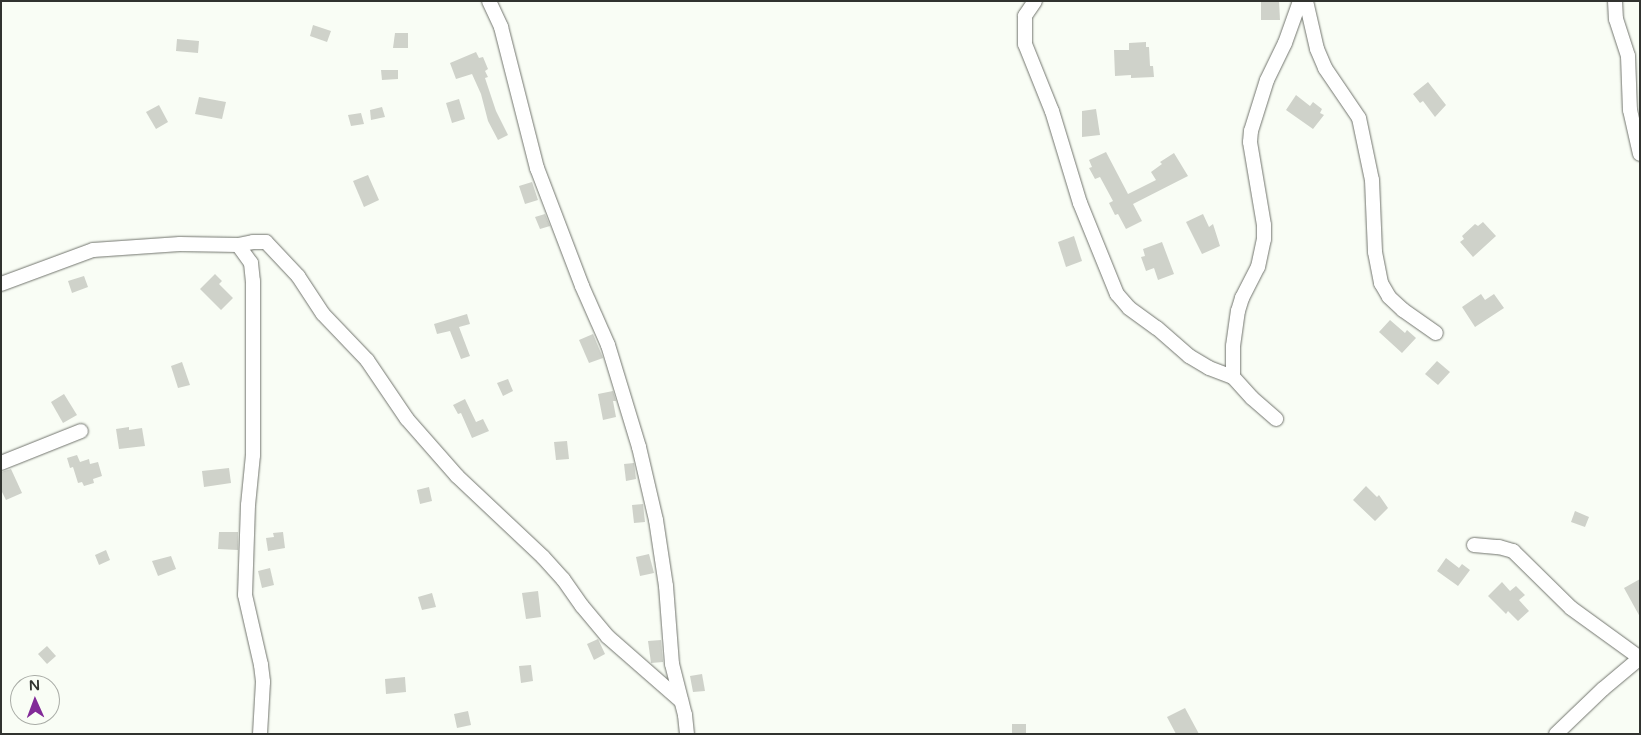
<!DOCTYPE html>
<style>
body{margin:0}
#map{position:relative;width:1641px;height:735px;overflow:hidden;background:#f9fdf5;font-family:"Varela Round",sans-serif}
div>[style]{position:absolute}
.building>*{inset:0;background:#cfd2ca}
.roads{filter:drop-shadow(0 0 1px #72756e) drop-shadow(0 0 1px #72756e)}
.minor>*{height:14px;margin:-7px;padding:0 7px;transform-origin:7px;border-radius:7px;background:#fff}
span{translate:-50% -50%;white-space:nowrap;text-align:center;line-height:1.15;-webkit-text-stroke:4.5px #f9fdf5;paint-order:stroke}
.frame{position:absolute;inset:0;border:2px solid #31332f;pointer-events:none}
.north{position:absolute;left:10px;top:675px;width:50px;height:50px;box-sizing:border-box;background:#f9fdf5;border:1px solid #a9aca6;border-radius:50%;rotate:358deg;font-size:14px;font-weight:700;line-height:20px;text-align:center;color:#31332f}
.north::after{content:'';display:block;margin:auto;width:18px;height:22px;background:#822a98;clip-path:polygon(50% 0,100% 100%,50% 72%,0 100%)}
</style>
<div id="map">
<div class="building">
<i style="clip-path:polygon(1261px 1px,1279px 1px,1280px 20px,1261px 20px)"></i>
<i style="clip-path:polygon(313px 25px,331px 31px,327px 42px,310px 36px)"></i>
<i style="clip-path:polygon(395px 33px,408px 33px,408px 48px,393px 48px)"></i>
<i style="clip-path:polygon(177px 39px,199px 41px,198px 53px,176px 51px)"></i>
<i style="clip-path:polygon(1146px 42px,1146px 47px,1149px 47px,1150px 66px,1153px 66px,1154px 77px,1131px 78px,1131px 75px,1115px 76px,1114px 50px,1129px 50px,1129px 43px)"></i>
<i style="clip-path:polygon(476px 52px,479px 58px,483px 57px,488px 69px,485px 71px,488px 77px,485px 78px,496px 111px,508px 135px,498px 140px,488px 121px,481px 94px,472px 74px,456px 79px,450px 63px)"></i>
<i style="clip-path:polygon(381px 70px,398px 70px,398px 79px,382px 80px)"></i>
<i style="clip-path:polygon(1428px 82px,1446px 105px,1435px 117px,1423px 101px,1420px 103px,1413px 94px)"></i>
<i style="clip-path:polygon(1296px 95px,1310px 106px,1313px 102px,1322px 109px,1320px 113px,1324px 115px,1313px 129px,1286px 110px)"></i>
<i style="clip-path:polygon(199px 97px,226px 102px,222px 119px,195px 114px)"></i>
<i style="clip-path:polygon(459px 99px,465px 119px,452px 123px,446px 103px)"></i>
<i style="clip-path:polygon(159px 105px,168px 122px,156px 129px,146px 112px)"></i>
<i style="clip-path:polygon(382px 107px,385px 117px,371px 120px,370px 110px)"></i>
<i style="clip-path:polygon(1096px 109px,1100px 135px,1082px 137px,1082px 111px)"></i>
<i style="clip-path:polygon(361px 113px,364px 124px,351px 126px,348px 115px)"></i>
<i style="clip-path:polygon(1106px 152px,1128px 194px,1156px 180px,1151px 172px,1162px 164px,1160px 162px,1174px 153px,1188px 176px,1133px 204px,1142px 221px,1126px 229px,1118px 214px,1115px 215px,1109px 203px,1113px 201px,1100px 177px,1095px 179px,1089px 168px,1092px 167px,1089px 160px)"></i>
<i style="clip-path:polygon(368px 175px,379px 200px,364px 207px,353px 181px)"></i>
<i style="clip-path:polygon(532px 182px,538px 200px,525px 204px,519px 186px)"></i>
<i style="clip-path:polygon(545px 214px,550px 226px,540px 229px,535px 217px)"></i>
<i style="clip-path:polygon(1203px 214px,1209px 227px,1213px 224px,1220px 246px,1202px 254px,1186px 222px)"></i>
<i style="clip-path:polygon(1483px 222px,1496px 236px,1473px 257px,1460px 242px,1464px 239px,1462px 236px,1475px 224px,1478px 226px)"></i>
<i style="clip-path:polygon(1074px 236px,1082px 261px,1066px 267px,1058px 242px)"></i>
<i style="clip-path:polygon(1162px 242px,1174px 274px,1158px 280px,1154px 268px,1146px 271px,1141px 257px,1145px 256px,1143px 249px)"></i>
<i style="clip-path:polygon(215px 274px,222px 281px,219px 284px,233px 298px,221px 310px,200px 289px)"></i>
<i style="clip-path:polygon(84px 276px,88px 287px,72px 293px,68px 281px)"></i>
<i style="clip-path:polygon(1481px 294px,1485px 300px,1494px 294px,1504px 308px,1475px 327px,1462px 307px)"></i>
<i style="clip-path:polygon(467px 314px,470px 324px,459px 327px,470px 356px,461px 359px,450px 331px,437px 334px,434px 324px)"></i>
<i style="clip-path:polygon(1390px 320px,1405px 333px,1407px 330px,1416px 338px,1402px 353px,1379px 332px)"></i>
<i style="clip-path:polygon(593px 334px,603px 358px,589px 363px,579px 340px)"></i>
<i style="clip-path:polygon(1437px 361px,1450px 372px,1438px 385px,1425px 374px)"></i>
<i style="clip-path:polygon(182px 362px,190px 385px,178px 388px,171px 366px)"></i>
<i style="clip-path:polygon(508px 379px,513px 391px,503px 396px,497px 383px)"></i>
<i style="clip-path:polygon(613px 391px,616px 401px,613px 401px,616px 417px,603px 420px,598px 394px)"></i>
<i style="clip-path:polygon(64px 394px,77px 415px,63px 423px,51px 402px)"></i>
<i style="clip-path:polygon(465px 399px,476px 422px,483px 419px,489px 431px,472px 438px,461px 413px,458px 414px,453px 405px)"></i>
<i style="clip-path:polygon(129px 427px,129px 430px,142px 428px,145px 446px,119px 449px,116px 429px)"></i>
<i style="clip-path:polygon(567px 441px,569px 459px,556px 460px,554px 442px)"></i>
<i style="clip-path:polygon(77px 455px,80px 462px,89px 459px,90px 464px,98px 462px,102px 476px,93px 479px,94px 483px,84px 486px,82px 482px,78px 483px,73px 467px,70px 468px,67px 458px)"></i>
<i style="clip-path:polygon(634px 463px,636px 479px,626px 481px,624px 464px)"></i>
<i style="clip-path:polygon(229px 468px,231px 483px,204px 487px,202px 471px)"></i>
<i style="clip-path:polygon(11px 469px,22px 493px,6px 500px,1px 490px,1px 472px)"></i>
<i style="clip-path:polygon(1366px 486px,1377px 497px,1379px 495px,1388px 508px,1375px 521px,1353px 500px)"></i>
<i style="clip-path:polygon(429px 487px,432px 501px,420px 504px,417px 490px)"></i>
<i style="clip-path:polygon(643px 504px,645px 522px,634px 523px,632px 505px)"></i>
<i style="clip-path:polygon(1575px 511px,1589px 517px,1585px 527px,1571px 522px)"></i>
<i style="clip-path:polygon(219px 532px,238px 532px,238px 550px,218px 549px)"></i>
<i style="clip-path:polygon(283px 532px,285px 548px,268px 551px,266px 538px,274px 537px,273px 533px)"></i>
<i style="clip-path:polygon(106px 550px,110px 560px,99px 565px,95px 555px)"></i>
<i style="clip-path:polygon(649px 554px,654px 573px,640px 576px,636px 557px)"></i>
<i style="clip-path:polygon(171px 556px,176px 569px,158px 576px,152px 561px)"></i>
<i style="clip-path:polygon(1446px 558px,1459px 568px,1462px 564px,1470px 570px,1458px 586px,1437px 571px)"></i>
<i style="clip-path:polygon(270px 568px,274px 585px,262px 588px,258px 571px)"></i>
<i style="clip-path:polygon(1640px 579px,1640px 617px,1624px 588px)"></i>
<i style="clip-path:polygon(1502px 582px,1510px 591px,1516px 586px,1525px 595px,1519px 600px,1529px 611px,1518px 621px,1508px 611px,1506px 614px,1488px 596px)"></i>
<i style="clip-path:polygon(538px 591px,541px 617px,526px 619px,522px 593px)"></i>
<i style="clip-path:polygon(432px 593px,436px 607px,422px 610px,418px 597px)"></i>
<i style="clip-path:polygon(598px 639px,605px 654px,594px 660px,587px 644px)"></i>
<i style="clip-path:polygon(661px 640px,663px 662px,651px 663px,648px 641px)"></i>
<i style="clip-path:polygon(47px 646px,56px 656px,47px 664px,38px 654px)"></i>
<i style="clip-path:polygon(531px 665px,533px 681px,521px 683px,519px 666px)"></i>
<i style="clip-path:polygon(702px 674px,705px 691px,693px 692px,690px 676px)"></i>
<i style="clip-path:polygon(405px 677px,406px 692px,386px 694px,385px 679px)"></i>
<i style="clip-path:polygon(1185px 708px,1199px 734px,1176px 734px,1167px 717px)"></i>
<i style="clip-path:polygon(468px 711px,471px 725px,457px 728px,454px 714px)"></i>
<i style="clip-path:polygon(1012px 724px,1026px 724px,1026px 734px,1012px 734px)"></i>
</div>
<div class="roads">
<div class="minor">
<i style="left:489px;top:1px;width:29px;rotate:65deg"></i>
<i style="left:501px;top:27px;width:146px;rotate:75.7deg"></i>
<i style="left:537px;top:168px;width:126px;rotate:69.1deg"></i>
<i style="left:582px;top:286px;width:64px;rotate:66.2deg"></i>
<i style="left:608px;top:345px;width:107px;rotate:73.1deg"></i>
<i style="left:639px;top:447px;width:75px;rotate:76.9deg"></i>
<i style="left:656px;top:520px;width:67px;rotate:81.4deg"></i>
<i style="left:666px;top:586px;width:78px;rotate:85.6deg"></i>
<i style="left:672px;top:664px;width:53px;rotate:75.7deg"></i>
<i style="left:685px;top:715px;width:19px;rotate:84deg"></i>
<i style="left:1035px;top:1px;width:18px;rotate:124deg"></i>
<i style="left:1025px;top:16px;width:28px;rotate:90deg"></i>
<i style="left:1025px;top:44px;width:72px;rotate:68.1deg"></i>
<i style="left:1052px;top:111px;width:96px;rotate:73.1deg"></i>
<i style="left:1080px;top:203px;width:98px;rotate:67.9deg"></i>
<i style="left:1117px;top:294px;width:18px;rotate:49deg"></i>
<i style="left:1129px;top:308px;width:34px;rotate:36deg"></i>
<i style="left:1157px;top:328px;width:43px;rotate:41.2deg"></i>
<i style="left:1189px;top:356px;width:23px;rotate:31deg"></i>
<i style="left:1209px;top:368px;width:26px;rotate:21deg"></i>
<i style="left:1233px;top:377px;width:28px;rotate:48deg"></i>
<i style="left:1252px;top:398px;width:32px;rotate:41deg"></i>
<i style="left:1306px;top:1px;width:49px;rotate:77.1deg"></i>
<i style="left:1317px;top:49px;width:21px;rotate:67deg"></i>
<i style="left:1325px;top:68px;width:60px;rotate:55.8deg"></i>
<i style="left:1359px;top:118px;width:63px;rotate:78.2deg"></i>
<i style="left:1372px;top:180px;width:72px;rotate:87.6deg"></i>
<i style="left:1375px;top:252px;width:32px;rotate:79deg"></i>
<i style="left:1381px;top:283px;width:16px;rotate:60deg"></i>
<i style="left:1389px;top:297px;width:19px;rotate:43deg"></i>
<i style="left:1403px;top:310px;width:40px;rotate:34.9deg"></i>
<i style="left:1615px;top:1px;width:18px;rotate:87deg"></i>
<i style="left:1616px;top:19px;width:39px;rotate:72deg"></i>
<i style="left:1628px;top:56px;width:54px;rotate:87.9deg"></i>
<i style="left:1630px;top:110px;width:45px;rotate:77.2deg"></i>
<i style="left:238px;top:245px;width:22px;rotate:54deg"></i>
<i style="left:251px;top:263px;width:18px;rotate:84deg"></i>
<i style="left:253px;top:281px;width:174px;rotate:90deg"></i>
<i style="left:253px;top:455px;width:50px;rotate:95.7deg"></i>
<i style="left:248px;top:505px;width:90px;rotate:91.9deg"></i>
<i style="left:245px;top:595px;width:72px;rotate:77.1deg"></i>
<i style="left:261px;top:665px;width:17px;rotate:83deg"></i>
<i style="left:263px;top:682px;width:52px;rotate:93.3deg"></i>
<i style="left:1px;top:284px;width:98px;rotate:-20.3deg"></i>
<i style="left:93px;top:250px;width:87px;rotate:-3.9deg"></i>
<i style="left:180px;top:244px;width:58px;rotate:1deg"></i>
<i style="left:238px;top:245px;width:15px;rotate:-11deg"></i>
<i style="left:253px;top:242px;width:13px"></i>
<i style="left:266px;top:242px;width:47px;rotate:46.7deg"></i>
<i style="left:298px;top:276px;width:45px;rotate:56.7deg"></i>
<i style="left:323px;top:314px;width:64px;rotate:46.3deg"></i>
<i style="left:367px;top:360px;width:71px;rotate:55.9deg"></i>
<i style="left:407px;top:419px;width:76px;rotate:48.7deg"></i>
<i style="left:457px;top:476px;width:118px;rotate:43.3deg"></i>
<i style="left:543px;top:557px;width:30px;rotate:48deg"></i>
<i style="left:563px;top:579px;width:33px;rotate:55deg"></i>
<i style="left:582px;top:606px;width:40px;rotate:50deg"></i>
<i style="left:608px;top:637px;width:97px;rotate:41.2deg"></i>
<i style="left:1233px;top:377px;width:31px;rotate:-90deg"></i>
<i style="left:1233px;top:346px;width:35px;rotate:-82deg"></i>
<i style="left:1238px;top:311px;width:14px;rotate:-73deg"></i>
<i style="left:1242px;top:298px;width:35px;rotate:-63deg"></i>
<i style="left:1258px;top:267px;width:29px;rotate:-78deg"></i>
<i style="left:1264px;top:239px;width:14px;rotate:-90deg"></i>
<i style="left:1264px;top:225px;width:84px;rotate:-99.6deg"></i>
<i style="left:1250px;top:142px;width:11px;rotate:-85deg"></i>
<i style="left:1251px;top:131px;width:53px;rotate:-72.6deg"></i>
<i style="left:1267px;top:80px;width:41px;rotate:-64.1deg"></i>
<i style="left:1285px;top:43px;width:45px;rotate:-70.3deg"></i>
<i style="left:1px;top:463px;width:86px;rotate:-21.8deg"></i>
<i style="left:1474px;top:545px;width:25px;rotate:5deg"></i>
<i style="left:1499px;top:547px;width:15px;rotate:16deg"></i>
<i style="left:1513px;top:551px;width:81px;rotate:44.5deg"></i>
<i style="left:1571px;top:608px;width:85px;rotate:35.9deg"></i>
<i style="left:1556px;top:734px;width:65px;rotate:-43.8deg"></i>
<i style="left:1603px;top:689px;width:48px;rotate:-40deg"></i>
</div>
</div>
<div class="frame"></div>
<div class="north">N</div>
</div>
